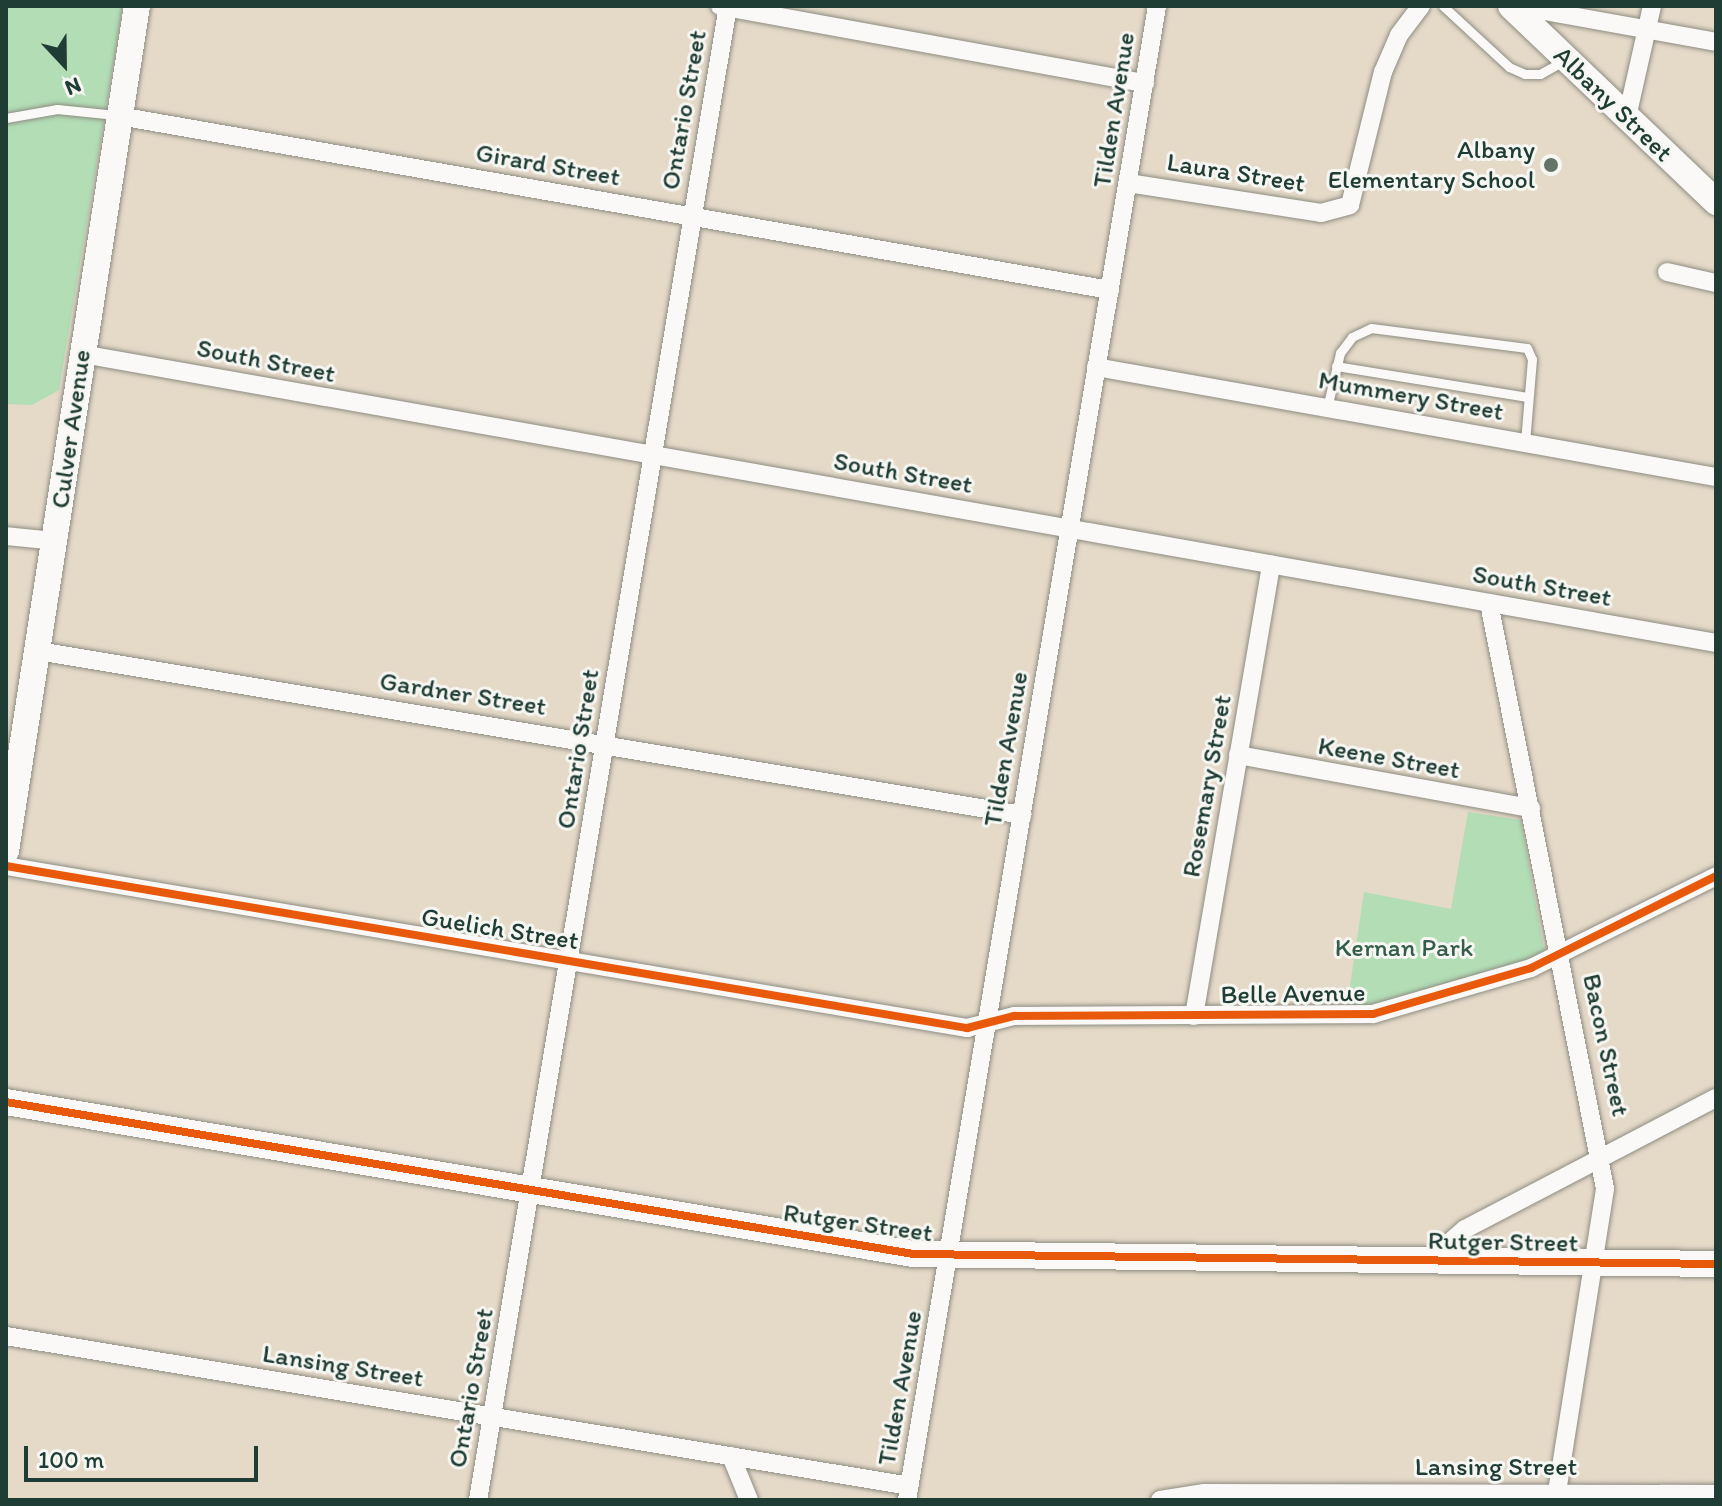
<!DOCTYPE html>
<style>
body{margin:0}
#map{position:relative;width:1722px;height:1506px;overflow:hidden;background:#e5d9c8;font-family:Itim,sans-serif}
div>[style]{position:absolute}
.green>*{inset:0;background:#b2ddb5}
.roads{filter:drop-shadow(0 0 2px #8d8d82) drop-shadow(0 0 2px #8d8d82)}
.lane>*{height:9px;margin:-4.5px;padding:0 4.5px;transform-origin:4.5px;border-radius:4.5px;background:#fbf9f7}
.street>*{height:18px;margin:-9px;padding:0 9px;transform-origin:9px;border-radius:9px;background:#fbf9f7}
.secondary>*{height:26px;margin:-13px;padding:0 13px;transform-origin:13px;border-radius:13px;background:#fbf9f7}
.cycleway>*{height:8px;margin:-4px;padding:0 4px;transform-origin:4px;border-radius:4px;background:#e8590c}
.dots>*{width:22px;height:22px;translate:-50% -50%;box-sizing:border-box;border:4px solid #f6f6f2;border-radius:50%}
span{translate:-50% -50%;white-space:nowrap;text-align:center;line-height:1.15;-webkit-text-stroke:6px #f6f6f2;paint-order:stroke}
.street-label{font-size:26px;color:#1f3d34}
.poi-label{font-size:26px;color:#1f3d34}
.right{translate:-100% -50%;text-align:right}
.park-label{font-size:26px;color:#345e4b}
.frame{position:absolute;inset:0;border:8px solid #1f3d34;pointer-events:none}
.north{position:absolute;left:24px;top:24px;width:80px;height:80px;-webkit-text-stroke:6px #f6f6f2;paint-order:stroke;rotate:158deg;font-size:22px;font-weight:700;line-height:32px;text-align:center;color:#1f3d34}
.north::after{content:'';display:block;margin:auto;width:28px;height:36px;background:#1f3d34;clip-path:polygon(50% 0,100% 100%,50% 72%,0 100%)}
.scale{position:absolute;left:24px;top:1446px;width:234px;height:36px;box-sizing:border-box;border:4px solid #1f3d34;border-top:0;padding-left:10px;font-size:24px;line-height:28px;white-space:nowrap;color:#1f3d34;-webkit-text-stroke:6px #f6f6f2;paint-order:stroke}
</style>
<div id="map">
<div class="green">
<i style="clip-path:polygon(6px 6px,123px 6px,59px 390px,32px 405px,6px 404px)"></i>
<i style="clip-path:polygon(1468px 812px,1521px 820px,1545px 955px,1381px 1004px,1347px 1006px,1364px 892px,1451px 909px)"></i>
</div>
<div class="roads">
<div class="lane">
<i style="left:1443px;top:6px;width:90px;rotate:42.7deg"></i>
<i style="left:1509px;top:67px;width:17px;rotate:24deg"></i>
<i style="left:1525px;top:74px;width:15px"></i>
<i style="left:1540px;top:74px;width:26px;rotate:-29deg"></i>
<i style="left:6px;top:118px;width:52px;rotate:-10deg"></i>
<i style="left:57px;top:109px;width:59px;rotate:5.8deg"></i>
<i style="left:1336px;top:366px;width:194px;rotate:9.2deg"></i>
<i style="left:1327px;top:408px;width:57px;rotate:-76.7deg"></i>
<i style="left:1340px;top:353px;width:20px;rotate:-53deg"></i>
<i style="left:1352px;top:337px;width:21px;rotate:-25deg"></i>
<i style="left:1371px;top:328px;width:157px;rotate:7.3deg"></i>
<i style="left:1527px;top:348px;width:12px;rotate:66deg"></i>
<i style="left:1532px;top:359px;width:84px;rotate:94.8deg"></i>
</div>
<div class="street">
<i style="left:720px;top:6px;width:432px;rotate:10.3deg"></i>
<i style="left:1518px;top:12px;width:15px;rotate:-11deg"></i>
<i style="left:1533px;top:9px;width:186px;rotate:10.2deg"></i>
<i style="left:119px;top:116px;width:1006px;rotate:9.96deg"></i>
<i style="left:1627px;top:117px;width:114px;rotate:-77.3deg"></i>
<i style="left:1128px;top:183px;width:195px;rotate:8.8deg"></i>
<i style="left:1321px;top:213px;width:30px;rotate:-15deg"></i>
<i style="left:1350px;top:205px;width:137px;rotate:-76.1deg"></i>
<i style="left:1383px;top:72px;width:40px;rotate:-66.6deg"></i>
<i style="left:1399px;top:35px;width:36px;rotate:-53deg"></i>
<i style="left:1667px;top:272px;width:50px;rotate:12.7deg"></i>
<i style="left:82px;top:354px;width:1659px;rotate:10.03deg"></i>
<i style="left:1096px;top:367px;width:630px;rotate:10.06deg"></i>
<i style="left:6px;top:536px;width:49px;rotate:5.8deg"></i>
<i style="left:1489px;top:603px;width:597px;rotate:78.8deg"></i>
<i style="left:1605px;top:1189px;width:315px;rotate:99deg"></i>
<i style="left:38px;top:651px;width:998px;rotate:9.46deg"></i>
<i style="left:1238px;top:755px;width:298px;rotate:10.3deg"></i>
<i style="left:6px;top:866px;width:975px;rotate:9.57deg"></i>
<i style="left:967px;top:1028px;width:49px;rotate:-14.3deg"></i>
<i style="left:1014px;top:1016px;width:359px;rotate:-0.3deg"></i>
<i style="left:1373px;top:1014px;width:165px;rotate:-16.2deg"></i>
<i style="left:1531px;top:968px;width:207px;rotate:-26.4deg"></i>
<i style="left:1194px;top:1016px;width:458px;rotate:-80.3deg"></i>
<i style="left:1443px;top:1261px;width:20px;rotate:-70deg"></i>
<i style="left:1450px;top:1242px;width:20px;rotate:-41deg"></i>
<i style="left:1465px;top:1229px;width:283px;rotate:-27.6deg"></i>
<i style="left:6px;top:1336px;width:916px;rotate:9.42deg"></i>
<i style="left:731px;top:1456px;width:48px;rotate:67.8deg"></i>
<i style="left:478px;top:1500px;width:1515px;rotate:-80.5deg"></i>
<i style="left:907px;top:1500px;width:1515px;rotate:-80.5deg"></i>
<i style="left:1160px;top:1500px;width:45px;rotate:-9deg"></i>
<i style="left:1204px;top:1493px;width:512px;rotate:0.11deg"></i>
</div>
<div class="secondary">
<i style="left:1511px;top:6px;width:284px;rotate:43.7deg"></i>
<i style="left:6px;top:851px;width:855px;rotate:-81.19deg"></i>
<i style="left:6px;top:1102px;width:920px;rotate:9.51deg"></i>
<i style="left:913px;top:1254px;width:803px;rotate:0.71deg"></i>
</div>
</div>
<div class="cycleway">
<i style="left:6px;top:866px;width:975px;rotate:9.57deg"></i>
<i style="left:967px;top:1028px;width:49px;rotate:-14.3deg"></i>
<i style="left:1014px;top:1016px;width:359px;rotate:-0.3deg"></i>
<i style="left:1373px;top:1014px;width:165px;rotate:-16.2deg"></i>
<i style="left:1531px;top:968px;width:207px;rotate:-26.4deg"></i>
<i style="left:6px;top:1102px;width:920px;rotate:9.51deg"></i>
<i style="left:913px;top:1254px;width:803px;rotate:0.71deg"></i>
</div>
<div class="dots">
<i style="left:1551px;top:165px;background:#647468"></i>
</div>
<div class="street-label">
<span style="left:1613px;top:104px;rotate:44deg">Albany Street</span>
<span style="left:684px;top:110px;rotate:-80deg">Ontario Street</span>
<span style="left:1114px;top:110px;rotate:-81deg">Tilden Avenue</span>
<span style="left:548px;top:165px;rotate:10deg">Girard Street</span>
<span style="left:1236px;top:173px;rotate:9deg">Laura Street</span>
<span style="left:266px;top:361px;rotate:11deg">South Street</span>
<span style="left:1411px;top:396px;rotate:10deg">Mummery Street</span>
<span style="left:71px;top:429px;rotate:-82deg">Culver Avenue</span>
<span style="left:903px;top:473px;rotate:10deg">South Street</span>
<span style="left:1542px;top:586px;rotate:10deg">South Street</span>
<span style="left:463px;top:694px;rotate:9deg">Gardner Street</span>
<span style="left:578px;top:749px;rotate:-81deg">Ontario Street</span>
<span style="left:1006px;top:749px;rotate:-80deg">Tilden Avenue</span>
<span style="left:1389px;top:758px;rotate:10deg">Keene Street</span>
<span style="left:1207px;top:786px;rotate:-80deg">Rosemary Street</span>
<span style="left:500px;top:929px;rotate:9deg">Guelich Street</span>
<span style="left:1293px;top:994px;rotate:-1deg">Belle Avenue</span>
<span style="left:1606px;top:1045px;rotate:78deg">Bacon Street</span>
<span style="left:858px;top:1223px;rotate:8deg">Rutger Street</span>
<span style="left:1503px;top:1242px;rotate:1deg">Rutger Street</span>
<span style="left:343px;top:1366px;rotate:9deg">Lansing Street</span>
<span style="left:471px;top:1388px;rotate:-80deg">Ontario Street</span>
<span style="left:900px;top:1388px;rotate:-80deg">Tilden Avenue</span>
<span style="left:1496px;top:1467px">Lansing Street</span>
</div>
<div class="poi-label">
<span class="right" style="left:1535px;top:165px">Albany<br>Elementary School</span>
</div>
<div class="park-label">
<span style="left:1404px;top:948px">Kernan Park</span>
</div>
<div class="frame"></div>
<div class="north">N</div>
<div class="scale">100 m</div>
</div>
